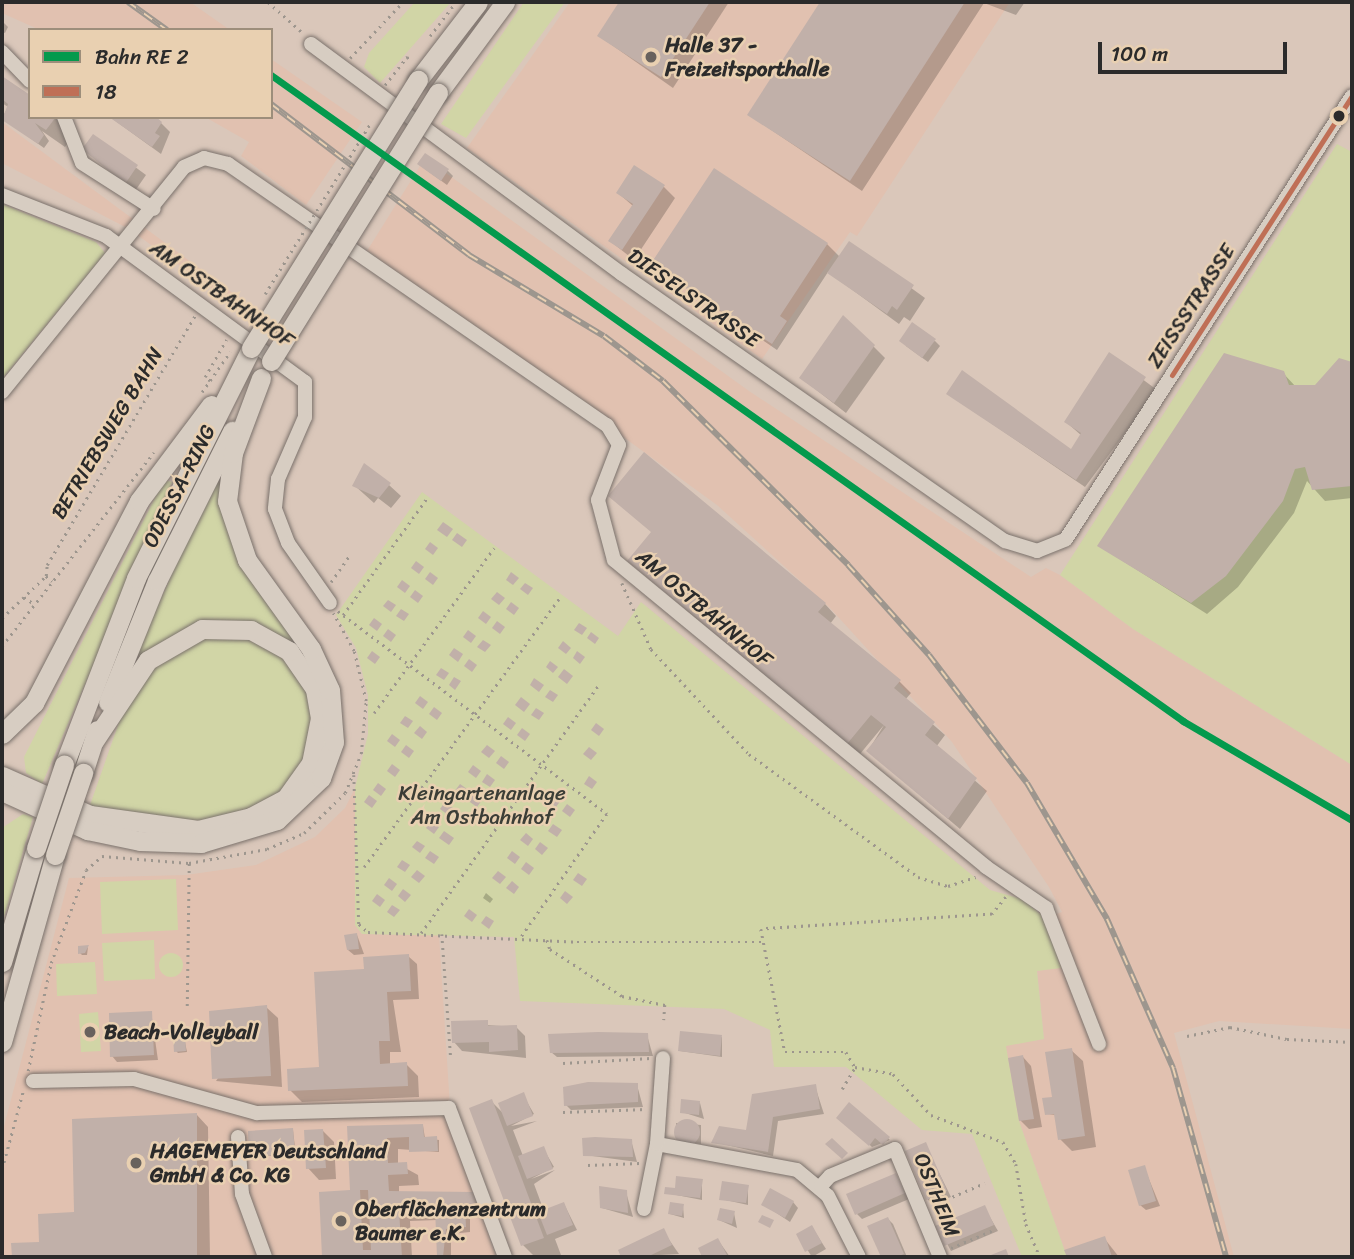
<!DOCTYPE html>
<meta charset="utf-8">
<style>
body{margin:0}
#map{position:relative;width:1354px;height:1259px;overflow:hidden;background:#dac7ba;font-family:Sriracha,sans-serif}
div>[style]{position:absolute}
.built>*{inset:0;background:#e1c1b0}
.green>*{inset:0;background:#d1d5a6}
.round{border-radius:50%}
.shadow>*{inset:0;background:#0003}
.building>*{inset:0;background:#c1b0a9}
.path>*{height:2.5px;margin-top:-1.25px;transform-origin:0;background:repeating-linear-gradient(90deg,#9d968e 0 2px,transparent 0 7px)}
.roads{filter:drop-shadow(0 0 2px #7a716b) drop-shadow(0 0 2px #7a716b)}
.minor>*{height:14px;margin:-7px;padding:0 7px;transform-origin:7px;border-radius:7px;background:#d7cdc2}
.highway>*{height:19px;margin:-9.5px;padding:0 9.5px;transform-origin:9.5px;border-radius:9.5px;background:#d7cdc2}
.rail>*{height:6px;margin-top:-3px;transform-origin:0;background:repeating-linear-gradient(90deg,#e9d0b1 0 10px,#9d968e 0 20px);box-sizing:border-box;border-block:2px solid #9d968e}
.path-bridge>*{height:2.5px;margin-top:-1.25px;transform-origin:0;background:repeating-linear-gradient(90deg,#9d968e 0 2px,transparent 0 7px)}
.bridges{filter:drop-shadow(0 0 2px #7a716b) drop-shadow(0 0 2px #7a716b)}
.highway-bridge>*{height:19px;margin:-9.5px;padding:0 9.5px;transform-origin:9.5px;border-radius:9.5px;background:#d7cdc2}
.bus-1>*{height:5px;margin:-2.5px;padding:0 2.5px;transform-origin:2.5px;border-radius:2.5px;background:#bf6f56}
.rail-1>*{height:7px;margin:-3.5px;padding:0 3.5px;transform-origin:3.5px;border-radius:3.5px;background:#049a4d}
.dots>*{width:19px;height:19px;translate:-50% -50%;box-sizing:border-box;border:4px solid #e9d0b1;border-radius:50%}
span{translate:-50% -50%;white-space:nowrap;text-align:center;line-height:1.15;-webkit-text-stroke:5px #e9d0b1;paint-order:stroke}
.poi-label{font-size:21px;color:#2b2b2b;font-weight:700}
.left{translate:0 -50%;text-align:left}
.street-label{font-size:21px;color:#2b2b2b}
.park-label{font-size:21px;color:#3b3d36}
.frame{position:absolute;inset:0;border:4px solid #2b2b2b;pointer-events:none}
.legend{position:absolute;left:28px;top:28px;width:245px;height:91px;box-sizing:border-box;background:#e9d0b1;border:2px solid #9d8e7b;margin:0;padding:9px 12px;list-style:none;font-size:21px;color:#2b2b2b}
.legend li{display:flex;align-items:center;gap:14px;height:35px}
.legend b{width:35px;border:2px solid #9d8e7b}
.scale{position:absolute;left:1098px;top:42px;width:189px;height:32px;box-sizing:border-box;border:4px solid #2b2b2b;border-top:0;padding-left:9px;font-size:21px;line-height:24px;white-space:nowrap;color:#2b2b2b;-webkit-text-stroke:5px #e9d0b1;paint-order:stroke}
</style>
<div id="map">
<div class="built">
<i style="clip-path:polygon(2px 2px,190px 2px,230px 30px,40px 30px,2px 13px)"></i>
<i style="clip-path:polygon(570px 2px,1010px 2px,857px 236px,850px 232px,762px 359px,467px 148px)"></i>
<i style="clip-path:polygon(271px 59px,362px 122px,306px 205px,241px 156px,249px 142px,205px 117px,271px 117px)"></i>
<i style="clip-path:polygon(2px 122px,249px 305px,245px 313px,129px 229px,2px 163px)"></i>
<i style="clip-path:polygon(425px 158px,749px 391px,1031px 577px,1046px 568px,1060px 575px,1133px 629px,1352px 765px,1352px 1029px,1219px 1021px,1174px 1033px,1234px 1257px,1067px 1257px,1019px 1121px,1005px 1045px,1044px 1039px,1037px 970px,1045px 918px,1062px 912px,1049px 887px,952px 742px,830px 608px,717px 505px,367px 251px)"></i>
<i style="clip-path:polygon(355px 788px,355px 925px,362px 934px,439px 935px,451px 1123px,496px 1257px,2px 1257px,2px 1134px,69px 878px,186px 875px,256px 865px,315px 837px,345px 808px)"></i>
</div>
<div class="green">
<i style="clip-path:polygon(415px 2px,451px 2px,380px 83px,364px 67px,369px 53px)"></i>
<i style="clip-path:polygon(524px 2px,565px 2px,466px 138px,441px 124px)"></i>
<i style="clip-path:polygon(1337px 144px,1352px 152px,1352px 765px,1133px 629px,1060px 575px)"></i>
<i style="clip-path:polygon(2px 204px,96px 242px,105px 253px,2px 379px)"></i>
<i style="clip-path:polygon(164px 480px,172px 482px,42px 784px,26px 773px,24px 757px)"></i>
<i style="clip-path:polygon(214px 481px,222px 483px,232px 543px,303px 655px,194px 624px,142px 657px,136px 654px)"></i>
<i style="clip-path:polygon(422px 492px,618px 636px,641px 602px,990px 890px,1022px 899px,1045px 918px,1061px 968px,1037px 971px,1044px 1039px,1006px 1046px,1019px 1121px,1067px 1257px,1022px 1257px,972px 1134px,922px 1130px,846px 1067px,774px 1067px,770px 1030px,724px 1009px,520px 1001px,514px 937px,362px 934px,355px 925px,355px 788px,368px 734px,368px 695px,356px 648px,336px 615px)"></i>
<i style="clip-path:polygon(198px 637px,247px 637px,279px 651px,302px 677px,313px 709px,307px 756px,282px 792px,256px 808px,193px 822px,89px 808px,123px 711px,145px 672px)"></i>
<i style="clip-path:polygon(23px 814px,33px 817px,2px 924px,2px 828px)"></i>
<i style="clip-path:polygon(176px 879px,178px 930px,102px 934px,100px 882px)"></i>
<i style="clip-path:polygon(154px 940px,155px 979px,104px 981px,102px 943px)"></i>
<i class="round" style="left:159px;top:953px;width:24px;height:24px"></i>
<i style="clip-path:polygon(95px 962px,97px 994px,57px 996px,56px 964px)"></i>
<i style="clip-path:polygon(98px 1012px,101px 1051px,81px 1052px,79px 1014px)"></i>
</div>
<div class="shadow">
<i style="clip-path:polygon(621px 2px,729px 2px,673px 88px,599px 36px)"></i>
<i style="clip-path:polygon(822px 2px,1025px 2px,1016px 15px,984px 3px,862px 191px,749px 115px)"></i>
<i style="clip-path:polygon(2px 21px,8px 27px,5px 33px,2px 32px)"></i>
<i style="clip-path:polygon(2px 78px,30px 97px,30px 117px,58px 117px,74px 134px,65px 147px,42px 131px,49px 141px,44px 148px,2px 118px,8px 107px,2px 103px)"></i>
<i style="clip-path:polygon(110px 117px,153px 117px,161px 123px,170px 132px,161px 154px)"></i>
<i style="clip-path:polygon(93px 136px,146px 175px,135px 191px,93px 157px)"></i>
<i style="clip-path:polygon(425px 169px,448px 171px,453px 176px,447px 185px)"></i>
<i style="clip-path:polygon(664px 187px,675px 198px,634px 260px,610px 241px,633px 206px,618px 193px)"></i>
<i style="clip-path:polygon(849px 243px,925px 298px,910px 321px,904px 317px,899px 324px,828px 272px,777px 350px,653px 265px,827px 244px,840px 257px)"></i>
<i style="clip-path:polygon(844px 317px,885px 358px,846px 413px,801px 378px)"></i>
<i style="clip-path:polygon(935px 341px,940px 346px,928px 362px,906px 346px)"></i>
<i style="clip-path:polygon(1110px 355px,1157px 390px,1085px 487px,948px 394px,963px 372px,1072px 452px,1082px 436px,1066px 422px)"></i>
<i style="clip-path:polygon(1339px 360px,1352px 366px,1352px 498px,1325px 501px,1307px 481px,1294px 513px,1238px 587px,1207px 614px,1099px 546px,1283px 373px,1296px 387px,1315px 387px)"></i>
<i style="clip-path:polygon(354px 485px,389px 485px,401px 496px,391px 508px,378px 498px,374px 503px)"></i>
<i style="clip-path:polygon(641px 572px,825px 604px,836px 616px,830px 624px,899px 681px,911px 693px,905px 700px,945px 735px,936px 747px,987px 791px,960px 829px,868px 751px,884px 725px,860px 754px)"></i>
<i style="clip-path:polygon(486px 893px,493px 899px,490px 903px,483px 898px)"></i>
<i style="clip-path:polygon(357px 935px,364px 954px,354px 955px,348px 950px)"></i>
<i style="clip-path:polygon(88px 947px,87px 955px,82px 955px,80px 953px)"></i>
<i style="clip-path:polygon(408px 956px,417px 964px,419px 999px,393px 1000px,401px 1052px,390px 1052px,390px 1065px,406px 1064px,418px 1076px,419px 1097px,302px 1102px,290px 1090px,321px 1069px)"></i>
<i style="clip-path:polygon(266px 1007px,278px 1018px,282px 1087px,216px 1081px)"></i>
<i style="clip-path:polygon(151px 1012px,158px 1060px,117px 1062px,112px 1056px)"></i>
<i style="clip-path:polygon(453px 1023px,516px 1027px,525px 1036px,526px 1058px,462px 1051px,454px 1042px)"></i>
<i style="clip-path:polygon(647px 1035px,653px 1056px,557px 1057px,551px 1052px)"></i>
<i style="clip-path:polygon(184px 1037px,187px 1052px,178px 1053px,176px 1051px)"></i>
<i style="clip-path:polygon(722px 1037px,722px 1057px,680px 1051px)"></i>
<i style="clip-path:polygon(1071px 1050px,1083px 1061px,1096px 1147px,1072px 1151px,1060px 1139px,1056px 1115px,1046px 1114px)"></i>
<i style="clip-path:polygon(1023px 1057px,1031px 1066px,1042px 1127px,1029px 1129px,1020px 1120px)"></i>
<i style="clip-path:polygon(637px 1085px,643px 1107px,571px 1110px,566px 1105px)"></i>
<i style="clip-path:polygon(815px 1086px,824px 1114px,778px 1121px,773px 1156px,714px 1142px,748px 1132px)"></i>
<i style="clip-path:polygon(523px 1095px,534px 1114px,511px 1126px,537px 1121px,513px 1130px,523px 1156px,543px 1148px,554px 1167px,531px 1179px,555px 1170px,534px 1184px,544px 1211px,564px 1204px,577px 1230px,555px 1239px,561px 1255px,556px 1257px,535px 1257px,523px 1245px,491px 1101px,504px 1114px)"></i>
<i style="clip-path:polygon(700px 1103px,704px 1119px,682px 1112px)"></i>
<i style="clip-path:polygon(849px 1104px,890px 1140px,872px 1147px,838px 1117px)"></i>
<i style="clip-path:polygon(197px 1115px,208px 1127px,210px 1257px,14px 1257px,13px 1245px,41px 1243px)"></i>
<i style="clip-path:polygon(676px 1123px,701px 1125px,701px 1144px,677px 1141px)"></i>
<i style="clip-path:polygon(423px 1126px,425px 1138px,439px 1140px,439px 1152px,398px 1149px,398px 1164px,418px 1175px,419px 1185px,399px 1186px,399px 1193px,473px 1194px,490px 1217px,470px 1218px,470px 1232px,451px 1234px,451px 1257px,439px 1257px,437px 1220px,410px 1221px,412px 1257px,324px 1257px,321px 1193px,352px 1192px,349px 1128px)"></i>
<i style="clip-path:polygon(293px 1130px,296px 1156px,251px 1156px)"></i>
<i style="clip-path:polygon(323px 1131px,334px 1142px,336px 1179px,319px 1180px,308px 1168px)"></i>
<i style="clip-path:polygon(631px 1140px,637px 1162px,585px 1155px)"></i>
<i style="clip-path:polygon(925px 1144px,951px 1197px,933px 1204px,927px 1199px)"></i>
<i style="clip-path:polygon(1144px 1167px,1160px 1206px,1146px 1210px,1140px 1205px)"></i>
<i style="clip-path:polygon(895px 1175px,909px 1199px,862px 1219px,857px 1214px)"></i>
<i style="clip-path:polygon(702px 1181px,702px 1200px,666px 1193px,676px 1190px)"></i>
<i style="clip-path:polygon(748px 1186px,748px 1205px,721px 1199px)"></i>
<i style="clip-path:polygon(626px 1192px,633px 1217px,602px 1208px)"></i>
<i style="clip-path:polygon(793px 1202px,798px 1208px,790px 1222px,763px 1204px)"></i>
<i style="clip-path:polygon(683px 1206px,684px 1218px,670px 1214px)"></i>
<i style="clip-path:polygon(984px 1207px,998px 1231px,951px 1251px,938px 1227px)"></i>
<i style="clip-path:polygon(734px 1213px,737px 1228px,719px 1220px)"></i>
<i style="clip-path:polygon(888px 1219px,893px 1224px,907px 1257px,882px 1257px,869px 1227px)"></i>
<i style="clip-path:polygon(812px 1227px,826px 1249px,812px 1257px,798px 1235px)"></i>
<i style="clip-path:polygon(663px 1231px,679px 1254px,623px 1257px,620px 1251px)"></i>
<i style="clip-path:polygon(1104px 1238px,1119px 1257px,1069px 1257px,1067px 1251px)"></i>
<i style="clip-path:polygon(718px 1240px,730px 1257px,704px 1257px,700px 1249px)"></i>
</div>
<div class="building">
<i style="clip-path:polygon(619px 2px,710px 2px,661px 77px,597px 36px)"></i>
<i style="clip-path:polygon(820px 2px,965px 2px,850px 181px,747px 115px)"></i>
<i style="clip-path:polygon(2px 76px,30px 95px,30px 117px,56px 117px,46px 130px,35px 123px,44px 135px,38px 144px,2px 120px,8px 104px,2px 99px)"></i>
<i style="clip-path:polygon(109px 117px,156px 117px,162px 122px,155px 133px,160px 136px,152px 147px)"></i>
<i style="clip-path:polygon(93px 134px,138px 165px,125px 184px,82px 149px)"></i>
<i style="clip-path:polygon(425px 153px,449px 169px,441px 181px,417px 164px)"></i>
<i style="clip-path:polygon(634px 165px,665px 185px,622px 250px,608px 241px,633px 204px,616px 193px)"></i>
<i style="clip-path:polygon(714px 168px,828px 243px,780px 316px,787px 321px,772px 344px,650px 265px)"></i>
<i style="clip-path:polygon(849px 241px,914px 285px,897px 310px,892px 306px,887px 314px,827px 273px)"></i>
<i style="clip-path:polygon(843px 315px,875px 345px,834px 403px,799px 378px)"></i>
<i style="clip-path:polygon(912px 322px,936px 339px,922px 358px,899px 341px)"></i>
<i style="clip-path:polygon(1109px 352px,1146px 377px,1076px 480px,946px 394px,962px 370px,1071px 449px,1081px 433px,1064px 422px)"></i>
<i style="clip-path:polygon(1224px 353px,1284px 371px,1289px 385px,1315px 385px,1339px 358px,1352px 362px,1352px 486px,1312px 490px,1305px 467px,1295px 469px,1283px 501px,1226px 576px,1191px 603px,1097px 546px)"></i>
<i style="clip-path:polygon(644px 452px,826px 603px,818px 612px,901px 680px,894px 688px,935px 722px,925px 735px,977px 778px,948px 819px,866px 751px,886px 727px,871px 715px,847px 744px,627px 561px,651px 532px,608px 496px)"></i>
<i style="clip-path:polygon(364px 463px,391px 483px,379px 498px,352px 486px)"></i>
<i style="clip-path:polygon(443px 522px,453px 529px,447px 537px,437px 530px)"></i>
<i style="clip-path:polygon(457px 533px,467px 540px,462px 547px,452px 540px)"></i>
<i style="clip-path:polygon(430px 542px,438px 548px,433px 555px,425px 549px)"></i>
<i style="clip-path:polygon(416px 561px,424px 567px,419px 574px,411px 568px)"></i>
<i style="clip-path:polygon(430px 572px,438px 578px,433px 585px,425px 579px)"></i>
<i style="clip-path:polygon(511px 572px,519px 578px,513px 585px,506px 580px)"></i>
<i style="clip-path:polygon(402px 580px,410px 586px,405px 593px,397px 587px)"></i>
<i style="clip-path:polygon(525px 583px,533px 588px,528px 595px,520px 589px)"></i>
<i style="clip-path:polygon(415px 590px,423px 596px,418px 603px,410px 597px)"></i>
<i style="clip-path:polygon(497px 592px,505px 598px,499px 605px,491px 599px)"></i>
<i style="clip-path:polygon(388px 600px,396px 605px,391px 612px,383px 606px)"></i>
<i style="clip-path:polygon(511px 602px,519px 608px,514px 615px,506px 609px)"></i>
<i style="clip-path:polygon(401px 609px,409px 614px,404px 621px,396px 616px)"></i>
<i style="clip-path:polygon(483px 611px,491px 617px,486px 624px,478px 618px)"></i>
<i style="clip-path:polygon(374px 618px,382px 624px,377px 631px,369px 625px)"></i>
<i style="clip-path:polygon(497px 621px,505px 627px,500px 634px,492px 628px)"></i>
<i style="clip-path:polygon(579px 623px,587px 628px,582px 635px,574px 630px)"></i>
<i style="clip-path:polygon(388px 629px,396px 635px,391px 642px,383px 636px)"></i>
<i style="clip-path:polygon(468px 630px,476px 636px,471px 643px,463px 637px)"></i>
<i style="clip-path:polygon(591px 632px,599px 638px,595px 644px,587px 638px)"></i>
<i style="clip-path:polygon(483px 640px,491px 645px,485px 652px,477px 647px)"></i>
<i style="clip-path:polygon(563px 641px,571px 648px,566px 654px,558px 648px)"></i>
<i style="clip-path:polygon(454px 648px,463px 654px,458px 662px,449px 655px)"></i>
<i style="clip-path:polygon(372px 651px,380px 657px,375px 664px,367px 658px)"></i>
<i style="clip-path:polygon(577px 651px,585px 657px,580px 664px,573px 658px)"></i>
<i style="clip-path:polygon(469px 659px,477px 665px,472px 672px,464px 666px)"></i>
<i style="clip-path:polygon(550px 661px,558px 667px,553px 673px,546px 667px)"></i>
<i style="clip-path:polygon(441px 668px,449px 673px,444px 680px,436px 675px)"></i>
<i style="clip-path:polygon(564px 669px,573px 676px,567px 684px,558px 677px)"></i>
<i style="clip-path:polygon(454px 677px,461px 681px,455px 690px,449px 685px)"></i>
<i style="clip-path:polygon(534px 678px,544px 685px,539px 692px,530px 685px)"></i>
<i style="clip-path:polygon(550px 690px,558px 695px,553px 702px,545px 697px)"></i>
<i style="clip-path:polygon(420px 696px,428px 702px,423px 709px,415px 703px)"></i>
<i style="clip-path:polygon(521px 697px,530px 704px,524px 712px,515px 705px)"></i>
<i style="clip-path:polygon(434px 707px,442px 713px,437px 720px,429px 714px)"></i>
<i style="clip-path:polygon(536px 708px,544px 713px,539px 720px,531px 715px)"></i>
<i style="clip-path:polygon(405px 716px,413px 721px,408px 728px,400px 723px)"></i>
<i style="clip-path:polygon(508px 717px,516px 723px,511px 730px,503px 724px)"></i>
<i style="clip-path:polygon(596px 723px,604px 729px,599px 736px,591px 730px)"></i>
<i style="clip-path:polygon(420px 726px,427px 732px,422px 739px,414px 733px)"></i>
<i style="clip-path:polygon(522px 728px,530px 734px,525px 741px,517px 735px)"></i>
<i style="clip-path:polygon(392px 734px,400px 740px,395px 747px,387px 741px)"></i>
<i style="clip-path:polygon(406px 745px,414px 751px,409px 758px,401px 752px)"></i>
<i style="clip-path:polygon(487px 745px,495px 751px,489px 758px,481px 752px)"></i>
<i style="clip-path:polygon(589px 747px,597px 753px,591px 760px,583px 754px)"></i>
<i style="clip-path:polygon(501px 756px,509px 762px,504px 769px,496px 763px)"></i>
<i style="clip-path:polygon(392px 764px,400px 770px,395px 777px,387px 771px)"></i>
<i style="clip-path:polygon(473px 765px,481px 771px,476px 778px,468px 772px)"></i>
<i style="clip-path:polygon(487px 774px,495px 780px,490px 787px,482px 782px)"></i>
<i style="clip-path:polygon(589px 776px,597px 782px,592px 789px,584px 784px)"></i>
<i style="clip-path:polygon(378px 783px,386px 789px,381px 796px,373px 790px)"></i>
<i style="clip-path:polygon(460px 784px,467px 789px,461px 798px,454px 792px)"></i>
<i style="clip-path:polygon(472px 793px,482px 800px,477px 807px,467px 800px)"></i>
<i style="clip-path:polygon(369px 795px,377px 801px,372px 808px,364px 802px)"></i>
<i style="clip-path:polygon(553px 795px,561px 800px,556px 807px,548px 801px)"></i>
<i style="clip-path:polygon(445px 802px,453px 808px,448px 815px,440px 809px)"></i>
<i style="clip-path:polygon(567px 804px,575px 810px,570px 817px,562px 811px)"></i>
<i style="clip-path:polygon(459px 812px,467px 818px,462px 825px,454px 819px)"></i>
<i style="clip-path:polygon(539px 813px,547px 819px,542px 826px,534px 820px)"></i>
<i style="clip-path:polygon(431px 821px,439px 827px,434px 834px,426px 828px)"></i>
<i style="clip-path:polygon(553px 824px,562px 830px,557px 837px,548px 831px)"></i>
<i style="clip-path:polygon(444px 831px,454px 838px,449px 845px,439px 838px)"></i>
<i style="clip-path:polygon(526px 833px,533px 839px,528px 846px,520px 840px)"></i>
<i style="clip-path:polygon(417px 841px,425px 846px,420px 853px,412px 847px)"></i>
<i style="clip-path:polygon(540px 842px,548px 848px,542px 855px,535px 849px)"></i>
<i style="clip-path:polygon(430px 851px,439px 857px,434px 864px,425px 858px)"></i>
<i style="clip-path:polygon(512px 851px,520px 857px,515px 864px,507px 858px)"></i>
<i style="clip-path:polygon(402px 860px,410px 865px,405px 872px,397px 867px)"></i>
<i style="clip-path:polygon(526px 862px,534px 868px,529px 875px,521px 869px)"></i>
<i style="clip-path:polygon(417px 870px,425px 876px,419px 883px,411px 877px)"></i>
<i style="clip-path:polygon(498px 871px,506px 877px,500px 884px,492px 878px)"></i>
<i style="clip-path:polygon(578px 873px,587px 879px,582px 886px,573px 880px)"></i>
<i style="clip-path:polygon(389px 878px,397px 884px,392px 891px,384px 885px)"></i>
<i style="clip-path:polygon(512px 881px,519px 887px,514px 894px,506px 888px)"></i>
<i style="clip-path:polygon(403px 889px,411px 895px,405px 902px,398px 896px)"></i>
<i style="clip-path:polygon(565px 891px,573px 897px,567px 904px,560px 898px)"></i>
<i style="clip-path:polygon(377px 894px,385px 900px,380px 907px,372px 901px)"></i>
<i style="clip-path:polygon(392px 905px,400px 910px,394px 917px,387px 912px)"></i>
<i style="clip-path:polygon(469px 909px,477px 915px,472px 922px,464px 916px)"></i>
<i style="clip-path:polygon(486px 916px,494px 921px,489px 929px,481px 923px)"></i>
<i style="clip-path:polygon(357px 933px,359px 949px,347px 950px,344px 935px)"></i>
<i style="clip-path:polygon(89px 945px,85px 953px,78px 954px,78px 946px)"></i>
<i style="clip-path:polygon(409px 954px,411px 991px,387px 992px,390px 1041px,379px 1041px,380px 1064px,407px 1062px,408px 1086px,288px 1091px,287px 1069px,319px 1067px,314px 972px,364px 969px,363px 957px)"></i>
<i style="clip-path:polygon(267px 1005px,271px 1076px,212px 1079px,209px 1011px)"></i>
<i style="clip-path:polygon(152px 1011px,154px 1055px,110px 1057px,109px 1013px)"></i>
<i style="clip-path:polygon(488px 1020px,488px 1026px,517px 1025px,518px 1050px,489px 1052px,489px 1042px,452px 1043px,451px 1021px)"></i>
<i style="clip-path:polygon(680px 1031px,722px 1035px,720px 1056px,678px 1051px)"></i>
<i style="clip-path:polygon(598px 1032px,648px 1033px,649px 1052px,550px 1053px,548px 1034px)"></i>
<i style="clip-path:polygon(185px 1035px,186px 1051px,174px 1052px,173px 1036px)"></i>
<i style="clip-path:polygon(1072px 1048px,1085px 1136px,1058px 1140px,1054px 1114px,1045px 1115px,1042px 1098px,1052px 1097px,1045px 1052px)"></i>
<i style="clip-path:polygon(1023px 1055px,1034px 1119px,1019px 1121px,1008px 1058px)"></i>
<i style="clip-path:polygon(588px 1082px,638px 1083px,638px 1102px,564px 1106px,563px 1087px)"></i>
<i style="clip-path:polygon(816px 1084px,820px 1109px,773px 1117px,768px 1152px,711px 1143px,719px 1126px,746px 1130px,752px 1094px)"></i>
<i style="clip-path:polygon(524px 1092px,533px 1116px,507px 1126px,498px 1103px)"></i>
<i style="clip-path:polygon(492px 1099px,544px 1238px,521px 1246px,469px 1108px)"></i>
<i style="clip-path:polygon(681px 1099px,700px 1101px,699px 1115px,680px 1113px)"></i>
<i style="clip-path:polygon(849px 1102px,890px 1137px,883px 1145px,875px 1138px,869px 1146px,836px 1118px)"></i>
<i style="clip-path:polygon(197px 1113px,197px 1257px,12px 1257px,11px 1243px,39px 1242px,38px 1214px,74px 1212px,72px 1119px)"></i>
<i class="round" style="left:674px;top:1119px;width:26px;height:26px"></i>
<i style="clip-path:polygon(evenodd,423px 1124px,424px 1137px,437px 1136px,438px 1151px,409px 1152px,409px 1137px,387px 1138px,388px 1163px,407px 1162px,408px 1174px,388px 1175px,389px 1191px,474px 1192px,479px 1206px,465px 1206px,466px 1227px,446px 1229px,443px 1257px,437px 1257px,435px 1208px,399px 1210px,402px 1257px,322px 1257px,319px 1192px,350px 1190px,347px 1126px,423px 1124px,360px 1190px,368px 1190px,371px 1250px,363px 1250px,360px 1190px)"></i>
<i style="clip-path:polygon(293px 1128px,295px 1154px,249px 1157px,248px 1131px)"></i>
<i style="clip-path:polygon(323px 1129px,326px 1168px,306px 1169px,304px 1130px)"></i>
<i style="clip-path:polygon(595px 1137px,632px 1139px,633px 1157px,583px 1156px,582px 1138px)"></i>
<i style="clip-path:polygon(832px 1138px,848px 1153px,842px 1159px,825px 1144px)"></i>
<i style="clip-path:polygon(926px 1142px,947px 1191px,926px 1200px,905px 1151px)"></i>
<i style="clip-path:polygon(544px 1146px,553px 1169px,527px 1179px,518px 1156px)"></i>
<i style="clip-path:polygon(1145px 1165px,1156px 1201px,1139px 1206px,1128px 1170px)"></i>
<i style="clip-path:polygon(896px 1173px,905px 1193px,855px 1215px,846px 1194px)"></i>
<i style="clip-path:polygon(676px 1176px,703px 1179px,700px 1198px,664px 1194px,665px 1187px,675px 1188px)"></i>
<i style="clip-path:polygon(722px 1181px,749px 1185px,746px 1203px,719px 1200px)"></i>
<i style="clip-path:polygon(599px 1186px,627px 1190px,628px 1213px,600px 1208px)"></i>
<i style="clip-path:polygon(770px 1188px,794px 1201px,785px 1218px,761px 1205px)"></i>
<i style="clip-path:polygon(564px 1202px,573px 1225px,547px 1235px,538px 1212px)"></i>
<i style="clip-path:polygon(670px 1202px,684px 1204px,682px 1216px,668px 1214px)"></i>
<i style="clip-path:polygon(985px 1205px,994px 1225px,944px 1246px,935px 1226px)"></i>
<i style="clip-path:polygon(720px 1208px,735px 1211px,732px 1224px,717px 1220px)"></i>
<i style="clip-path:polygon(762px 1215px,774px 1220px,770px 1228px,758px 1222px)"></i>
<i style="clip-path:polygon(888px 1217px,904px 1254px,896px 1257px,881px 1257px,867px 1226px)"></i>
<i style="clip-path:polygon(812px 1225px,822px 1243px,805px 1252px,796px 1234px)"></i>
<i style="clip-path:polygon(664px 1228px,672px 1245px,647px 1257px,621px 1257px,618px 1250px)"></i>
<i style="clip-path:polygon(1105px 1236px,1112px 1257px,1067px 1257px,1064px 1250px)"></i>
<i style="clip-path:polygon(718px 1238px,728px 1257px,702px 1257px,698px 1248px)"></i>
<i style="clip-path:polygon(1006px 1249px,1009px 1257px,986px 1257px)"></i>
</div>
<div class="path">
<i style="left:268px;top:2px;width:47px;rotate:41.5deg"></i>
<i style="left:430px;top:36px;width:43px;rotate:-52.6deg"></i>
<i style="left:350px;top:58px;width:77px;rotate:-46.6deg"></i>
<i style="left:385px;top:85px;width:36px;rotate:-52deg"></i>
<i style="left:407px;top:57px;width:6px;rotate:31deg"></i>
<i style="left:210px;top:381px;width:6px;rotate:-141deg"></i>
<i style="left:205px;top:377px;width:43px;rotate:-60.4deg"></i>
<i style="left:202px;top:392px;width:49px;rotate:-55deg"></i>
<i style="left:46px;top:576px;width:11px;rotate:-85deg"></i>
<i style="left:47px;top:565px;width:290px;rotate:-59.3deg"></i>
<i style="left:331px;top:582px;width:32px;rotate:-55deg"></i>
<i style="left:622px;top:583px;width:72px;rotate:66.3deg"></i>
<i style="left:651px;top:649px;width:144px;rotate:47deg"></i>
<i style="left:749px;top:754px;width:209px;rotate:36deg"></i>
<i style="left:918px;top:877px;width:31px;rotate:17deg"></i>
<i style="left:948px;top:886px;width:29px;rotate:-18deg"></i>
<i style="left:24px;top:597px;width:12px;rotate:35deg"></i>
<i style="left:338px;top:611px;width:337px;rotate:37deg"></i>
<i style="left:607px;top:814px;width:149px;rotate:124.9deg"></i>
<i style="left:343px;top:615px;width:144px;rotate:-54.3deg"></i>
<i style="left:2px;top:618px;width:61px;rotate:-43.7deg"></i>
<i style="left:46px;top:576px;width:8px;rotate:40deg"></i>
<i style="left:2px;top:646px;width:246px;rotate:-51.9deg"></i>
<i style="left:374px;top:713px;width:204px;rotate:-54deg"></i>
<i style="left:354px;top:775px;width:149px;rotate:88.1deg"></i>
<i style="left:359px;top:924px;width:12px;rotate:42deg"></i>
<i style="left:368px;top:932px;width:209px;rotate:2.7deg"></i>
<i style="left:577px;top:942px;width:184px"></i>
<i style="left:364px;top:867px;width:335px;rotate:-54deg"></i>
<i style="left:1006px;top:897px;width:22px;rotate:129deg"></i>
<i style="left:992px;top:914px;width:231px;rotate:176.3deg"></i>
<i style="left:761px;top:929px;width:125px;rotate:79deg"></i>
<i style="left:785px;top:1052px;width:61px"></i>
<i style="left:846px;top:1052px;width:17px;rotate:59deg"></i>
<i style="left:855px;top:1067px;width:39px;rotate:10deg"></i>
<i style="left:893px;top:1074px;width:56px;rotate:47.2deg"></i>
<i style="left:931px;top:1115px;width:77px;rotate:20.6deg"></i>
<i style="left:1003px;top:1142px;width:26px;rotate:59deg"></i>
<i style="left:1016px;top:1164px;width:61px;rotate:80.5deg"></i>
<i style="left:1026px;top:1224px;width:36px;rotate:67deg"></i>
<i style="left:421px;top:933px;width:307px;rotate:-54.4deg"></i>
<i style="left:442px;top:934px;width:126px;rotate:85.9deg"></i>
<i style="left:547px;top:940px;width:9px;rotate:72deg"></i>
<i style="left:550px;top:949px;width:86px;rotate:33.1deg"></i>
<i style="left:622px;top:996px;width:44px;rotate:11.8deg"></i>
<i style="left:665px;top:1005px;width:15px;rotate:94deg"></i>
<i style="left:187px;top:1006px;width:143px;rotate:-89.2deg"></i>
<i style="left:1187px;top:1036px;width:44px;rotate:-11.8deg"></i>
<i style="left:1230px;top:1027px;width:58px;rotate:11.9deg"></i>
<i style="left:1287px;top:1039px;width:65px;rotate:2.6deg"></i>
<i style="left:563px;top:1063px;width:88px;rotate:-3.3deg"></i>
<i style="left:28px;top:1071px;width:110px;rotate:-78deg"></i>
<i style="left:51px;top:963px;width:99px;rotate:-69.4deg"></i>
<i style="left:86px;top:870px;width:21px;rotate:-41deg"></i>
<i style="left:102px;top:856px;width:87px;rotate:4.6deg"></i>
<i style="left:189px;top:863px;width:79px;rotate:-10.2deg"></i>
<i style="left:267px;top:849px;width:40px;rotate:-23.4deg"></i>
<i style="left:304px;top:833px;width:57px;rotate:-44.3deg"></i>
<i style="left:345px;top:793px;width:42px;rotate:-67.7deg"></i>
<i style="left:361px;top:754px;width:53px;rotate:-84.6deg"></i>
<i style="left:366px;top:701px;width:51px;rotate:-103.5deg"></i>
<i style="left:354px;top:651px;width:43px;rotate:-118.9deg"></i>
<i style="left:842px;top:1089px;width:26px;rotate:-59deg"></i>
<i style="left:563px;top:1112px;width:84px;rotate:-2deg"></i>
<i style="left:588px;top:1165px;width:52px;rotate:-2.2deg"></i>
<i style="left:2px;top:1169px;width:81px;rotate:-74.9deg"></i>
<i style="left:933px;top:1205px;width:56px;rotate:-22.9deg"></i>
<i style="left:951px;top:1248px;width:49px;rotate:-22.9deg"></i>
</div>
<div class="roads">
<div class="minor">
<i style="left:311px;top:44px;width:387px;rotate:36.5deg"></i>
<i style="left:622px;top:274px;width:467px;rotate:34.9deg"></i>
<i style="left:1005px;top:541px;width:34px;rotate:17deg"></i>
<i style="left:1037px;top:551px;width:31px;rotate:-22deg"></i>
<i style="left:1066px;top:539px;width:527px;rotate:-57.15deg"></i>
<i style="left:2px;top:52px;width:40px;rotate:46deg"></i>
<i style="left:64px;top:117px;width:49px;rotate:68.6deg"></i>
<i style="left:82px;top:163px;width:85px;rotate:32.6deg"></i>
<i style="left:2px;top:195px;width:112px;rotate:21.5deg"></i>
<i style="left:106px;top:236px;width:247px;rotate:36.3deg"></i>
<i style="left:305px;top:382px;width:35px;rotate:90deg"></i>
<i style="left:305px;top:417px;width:68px;rotate:113.5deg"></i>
<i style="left:278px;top:479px;width:30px;rotate:96deg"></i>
<i style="left:275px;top:509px;width:36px;rotate:69deg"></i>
<i style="left:288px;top:543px;width:73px;rotate:55deg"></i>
<i style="left:2px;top:392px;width:289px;rotate:-51deg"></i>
<i style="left:184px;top:167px;width:22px;rotate:-24deg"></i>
<i style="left:204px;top:158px;width:25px;rotate:14deg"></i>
<i style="left:228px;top:164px;width:460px;rotate:34.6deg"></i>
<i style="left:607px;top:425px;width:23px;rotate:59deg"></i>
<i style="left:619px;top:445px;width:59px;rotate:110.9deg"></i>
<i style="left:598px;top:500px;width:62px;rotate:75.1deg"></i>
<i style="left:614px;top:560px;width:482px;rotate:39.5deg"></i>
<i style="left:986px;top:867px;width:73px;rotate:34.3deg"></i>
<i style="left:1046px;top:908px;width:146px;rotate:68.7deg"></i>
<i style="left:33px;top:1081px;width:101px;rotate:-1.1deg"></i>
<i style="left:134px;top:1079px;width:128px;rotate:15.5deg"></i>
<i style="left:257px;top:1113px;width:192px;rotate:-1.5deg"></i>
<i style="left:449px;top:1108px;width:159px;rotate:69.4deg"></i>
<i style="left:238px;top:1137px;width:57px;rotate:86deg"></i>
<i style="left:242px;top:1194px;width:67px;rotate:69.9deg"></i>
<i style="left:657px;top:1144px;width:142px;rotate:10.5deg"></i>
<i style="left:797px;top:1170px;width:40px;rotate:40deg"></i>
<i style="left:828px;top:1196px;width:68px;rotate:63.1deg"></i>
<i style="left:821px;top:1186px;width:13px;rotate:-48deg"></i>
<i style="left:830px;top:1176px;width:70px;rotate:-22.6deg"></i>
<i style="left:895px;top:1149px;width:117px;rotate:67.4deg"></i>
<i style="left:644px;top:1209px;width:66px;rotate:-78.7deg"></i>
<i style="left:657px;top:1144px;width:86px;rotate:-86deg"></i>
</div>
<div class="highway">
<i style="left:418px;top:80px;width:98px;rotate:-52.4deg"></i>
<i style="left:438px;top:93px;width:113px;rotate:-53.6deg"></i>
<i style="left:108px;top:702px;width:131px;rotate:-68deg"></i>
<i style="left:157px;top:581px;width:168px;rotate:-63.4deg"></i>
<i style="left:2px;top:734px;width:45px;rotate:-44.1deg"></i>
<i style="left:34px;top:703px;width:228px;rotate:-62.5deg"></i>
<i style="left:139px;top:501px;width:120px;rotate:-53.1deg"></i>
<i style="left:64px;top:765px;width:200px;rotate:-68.9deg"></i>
<i style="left:136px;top:578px;width:257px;rotate:-63.4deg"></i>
<i style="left:83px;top:773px;width:45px;rotate:-72deg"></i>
<i style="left:2px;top:776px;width:96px;rotate:23.9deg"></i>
<i style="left:90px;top:815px;width:109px;rotate:7.9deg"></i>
<i style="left:198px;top:830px;width:55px;rotate:-13.8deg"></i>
<i style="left:251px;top:817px;width:40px;rotate:-28deg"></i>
<i style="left:286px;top:798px;width:43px;rotate:-54.5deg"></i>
<i style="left:311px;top:763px;width:46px;rotate:-78.7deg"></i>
<i style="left:320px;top:718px;width:29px;rotate:-100deg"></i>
<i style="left:315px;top:689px;width:46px;rotate:-124.4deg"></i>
<i style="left:289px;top:651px;width:43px;rotate:-151.1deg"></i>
<i style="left:251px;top:630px;width:49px;rotate:-178.8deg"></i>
<i style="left:202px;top:629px;width:62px;rotate:150.1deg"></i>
<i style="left:148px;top:660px;width:97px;rotate:123.7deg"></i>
<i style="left:2px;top:791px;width:94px;rotate:24.6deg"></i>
<i style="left:87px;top:830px;width:54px;rotate:11.7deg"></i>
<i style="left:140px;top:841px;width:61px;rotate:1.9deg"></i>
<i style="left:201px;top:843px;width:79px;rotate:-16.8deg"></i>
<i style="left:277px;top:820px;width:61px;rotate:-43.7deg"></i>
<i style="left:321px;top:778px;width:38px;rotate:-70deg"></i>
<i style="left:334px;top:742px;width:52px;rotate:-94.4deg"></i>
<i style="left:330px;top:690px;width:45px;rotate:-114.9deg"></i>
<i style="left:311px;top:649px;width:110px;rotate:-125.7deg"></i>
<i style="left:247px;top:560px;width:62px;rotate:-108.7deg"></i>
<i style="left:227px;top:501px;width:48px;rotate:-82.9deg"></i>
<i style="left:233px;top:453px;width:80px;rotate:-69.5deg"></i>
<i style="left:2px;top:962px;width:119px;rotate:-73.4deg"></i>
<i style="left:2px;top:1042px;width:194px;rotate:-74.2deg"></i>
</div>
</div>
<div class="rail">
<i style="left:128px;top:2px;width:48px;rotate:35.7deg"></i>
<i style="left:271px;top:104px;width:249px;rotate:37.3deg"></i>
<i style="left:469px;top:255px;width:157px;rotate:31deg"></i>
<i style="left:604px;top:336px;width:74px;rotate:37.3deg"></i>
<i style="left:663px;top:381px;width:261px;rotate:44.8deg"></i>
<i style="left:848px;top:565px;width:121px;rotate:48deg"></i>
<i style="left:929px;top:655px;width:161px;rotate:52.6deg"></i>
<i style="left:1027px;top:783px;width:158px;rotate:59.5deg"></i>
<i style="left:1107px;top:919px;width:163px;rotate:66.1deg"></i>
<i style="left:1173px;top:1068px;width:196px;rotate:74.3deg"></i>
</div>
<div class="path-bridge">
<i style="left:265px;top:294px;width:203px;rotate:-58.3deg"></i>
</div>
<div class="bridges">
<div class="highway-bridge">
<i style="left:251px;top:348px;width:316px;rotate:-58.1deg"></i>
<i style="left:271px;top:361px;width:316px;rotate:-58.1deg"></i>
<i style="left:36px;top:848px;width:88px;rotate:-71.4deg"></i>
<i style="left:55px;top:855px;width:87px;rotate:-71.1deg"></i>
</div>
</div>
<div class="bus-1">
<i style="left:1172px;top:375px;width:332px;rotate:-57.2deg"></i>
</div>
<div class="rail-1">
<i style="left:271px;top:75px;width:1118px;rotate:35.31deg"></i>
<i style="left:1183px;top:721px;width:196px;rotate:30.4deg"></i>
</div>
<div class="dots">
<i style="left:651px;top:57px;background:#68625d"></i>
<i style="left:1339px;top:116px;background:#2b2b2b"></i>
<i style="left:90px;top:1032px;background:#68625d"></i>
<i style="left:136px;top:1163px;background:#68625d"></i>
<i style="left:341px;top:1221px;background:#68625d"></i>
</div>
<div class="poi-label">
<span class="left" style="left:665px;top:57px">Halle 37 -<br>Freizeitsporthalle</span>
<span class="left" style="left:104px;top:1032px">Beach-Volleyball</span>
<span class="left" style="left:150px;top:1163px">HAGEMEYER Deutschland<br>GmbH &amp; Co. KG</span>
<span class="left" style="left:355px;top:1221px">Oberflächenzentrum<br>Baumer e.K.</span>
</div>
<div class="street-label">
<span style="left:222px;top:294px;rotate:35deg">AM OSTBAHNHOF</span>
<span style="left:694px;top:298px;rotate:35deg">DIESELSTRASSE</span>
<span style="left:1191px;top:306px;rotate:-57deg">ZEISSSTRASSE</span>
<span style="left:107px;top:433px;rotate:-59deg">BETRIEBSWEG BAHN</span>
<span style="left:179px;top:486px;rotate:-63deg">ODESSA-RING</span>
<span style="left:704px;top:608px;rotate:40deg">AM OSTBAHNHOF</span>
<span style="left:937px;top:1195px;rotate:68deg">OSTHEIM</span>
</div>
<div class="park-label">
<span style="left:482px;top:805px">Kleingartenanlage<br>Am Ostbahnhof</span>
</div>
<div class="frame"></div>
<ul class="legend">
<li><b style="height:9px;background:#049a4d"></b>Bahn RE 2</li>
<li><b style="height:9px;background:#bf6f56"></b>18</li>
</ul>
<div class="scale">100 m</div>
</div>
